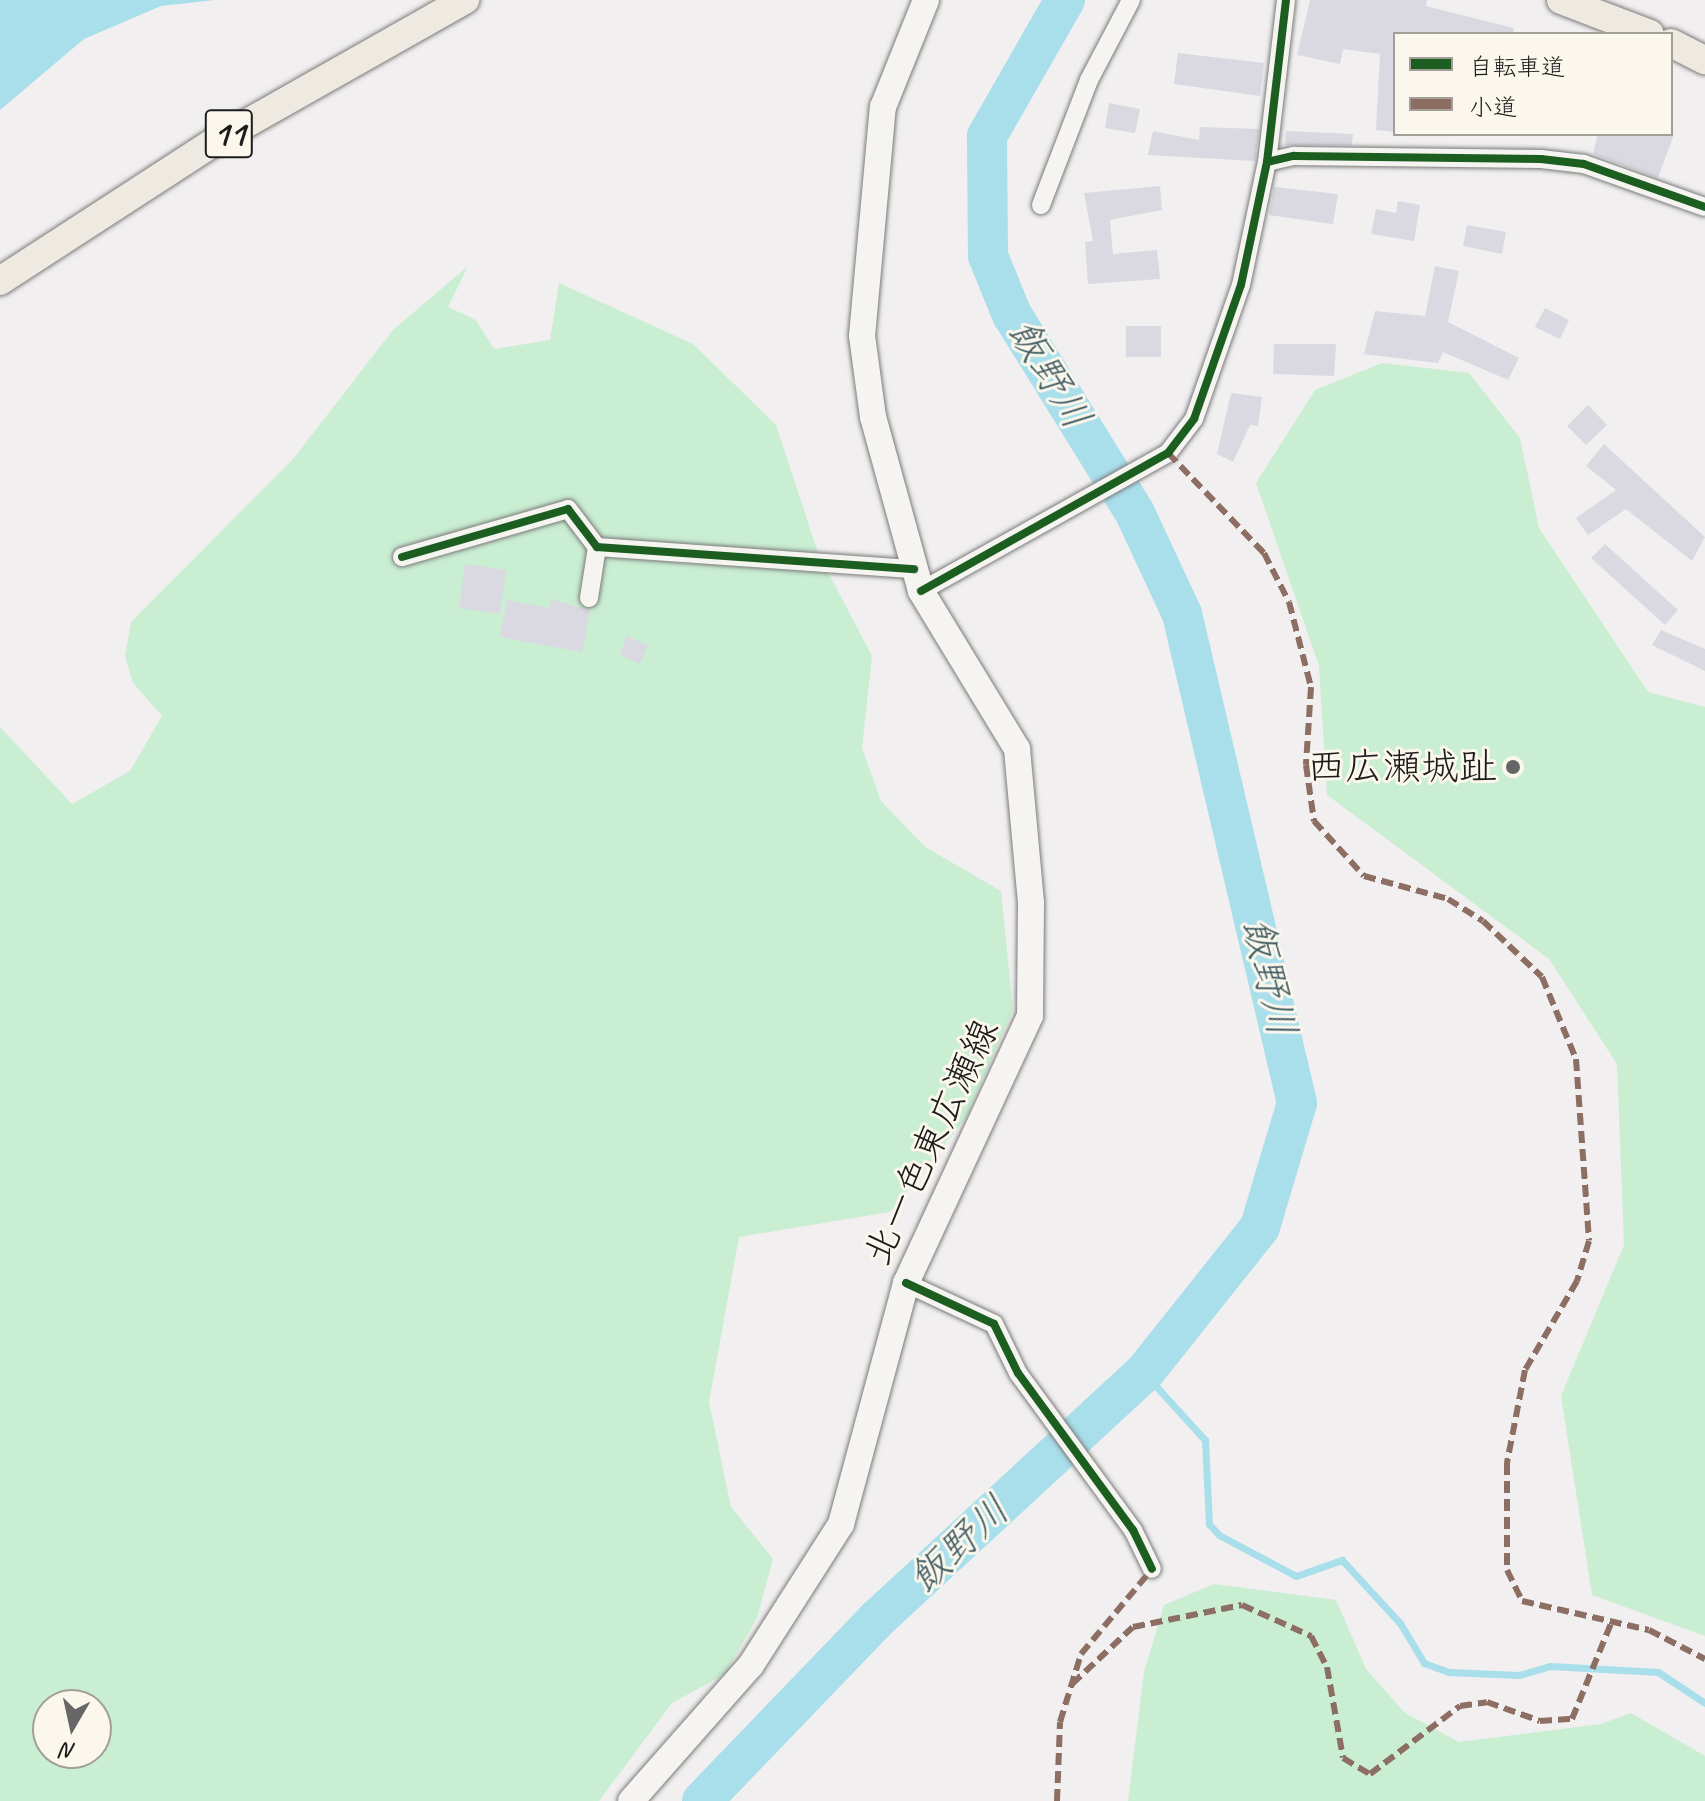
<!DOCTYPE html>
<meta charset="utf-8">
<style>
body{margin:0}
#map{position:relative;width:1705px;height:1801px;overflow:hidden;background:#f1eff0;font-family:Caveat,"Klee One",sans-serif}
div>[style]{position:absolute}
.green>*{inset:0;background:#c9eed2}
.water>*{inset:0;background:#a9deeb}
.stream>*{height:7px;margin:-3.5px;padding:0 3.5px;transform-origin:3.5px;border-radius:3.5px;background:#a9deeb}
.river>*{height:40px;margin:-20px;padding:0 20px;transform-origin:20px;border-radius:20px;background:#a9deeb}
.building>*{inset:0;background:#dad9e1}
.roads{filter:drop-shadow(0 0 2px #7c7b7b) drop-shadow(0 0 2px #7c7b7b)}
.street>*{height:18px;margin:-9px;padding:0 9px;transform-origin:9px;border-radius:9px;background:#f5f4f1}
.secondary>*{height:26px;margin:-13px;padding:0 13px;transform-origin:13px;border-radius:13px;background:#f5f4f1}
.primary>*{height:28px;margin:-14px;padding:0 14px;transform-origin:14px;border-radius:14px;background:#eeeae2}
.quiet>*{height:6px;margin-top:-3px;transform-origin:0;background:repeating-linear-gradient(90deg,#8d6e63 0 12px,transparent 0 18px)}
.cycleway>*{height:8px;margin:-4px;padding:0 4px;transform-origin:4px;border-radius:4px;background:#1b5e20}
.dots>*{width:22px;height:22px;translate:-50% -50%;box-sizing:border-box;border:4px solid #fbf7ec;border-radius:50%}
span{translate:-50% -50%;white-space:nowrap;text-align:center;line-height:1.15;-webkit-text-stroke:6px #fbf7ec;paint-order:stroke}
.shield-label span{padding:2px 6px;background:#fbf7ec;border:2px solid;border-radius:6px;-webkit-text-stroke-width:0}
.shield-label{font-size:36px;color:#1c1c1c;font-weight:700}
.poi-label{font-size:38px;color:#1c1c1c}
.right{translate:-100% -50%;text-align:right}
.street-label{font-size:38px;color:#1c1c1c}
.water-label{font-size:40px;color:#425d64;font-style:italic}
.legend{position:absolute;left:1393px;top:32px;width:280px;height:104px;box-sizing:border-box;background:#fbf7ec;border:2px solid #a29f99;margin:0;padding:10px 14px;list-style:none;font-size:24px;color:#1c1c1c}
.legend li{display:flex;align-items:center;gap:16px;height:40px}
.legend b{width:40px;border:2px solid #a29f99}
.north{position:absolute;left:32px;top:1689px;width:80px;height:80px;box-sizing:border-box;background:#fbf7ec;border:2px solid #a29f99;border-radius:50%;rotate:189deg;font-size:22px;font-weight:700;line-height:32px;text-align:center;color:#1c1c1c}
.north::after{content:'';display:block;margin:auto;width:28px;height:36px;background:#676666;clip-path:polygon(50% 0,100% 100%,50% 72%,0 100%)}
</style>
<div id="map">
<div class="green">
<i style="clip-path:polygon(evenodd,468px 266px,448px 307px,476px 320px,494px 349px,550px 340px,559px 283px,693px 344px,776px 425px,818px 553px,872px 656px,862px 748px,881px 801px,925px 847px,1001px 891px,1013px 1010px,966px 1118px,890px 1212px,739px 1237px,709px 1402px,731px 1507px,773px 1559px,757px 1618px,725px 1674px,672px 1703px,599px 1801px,0 1801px,0 727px,72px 804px,130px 771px,162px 716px,133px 683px,125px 656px,131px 622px,293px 459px,393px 330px,468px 266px,48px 1705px,96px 1705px,96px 1753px,48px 1753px,48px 1705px)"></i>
<i style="clip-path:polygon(1382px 363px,1469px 373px,1520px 438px,1539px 528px,1648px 692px,1705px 707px,1705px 1636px,1592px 1595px,1561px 1396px,1624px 1245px,1617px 1064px,1549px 959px,1327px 795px,1319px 666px,1256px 483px,1315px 390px)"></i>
<i style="clip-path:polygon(1214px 1584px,1336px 1600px,1366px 1669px,1405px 1713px,1459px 1742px,1601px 1724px,1631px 1713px,1705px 1756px,1705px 1801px,1128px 1801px,1144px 1672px,1164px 1605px)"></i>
</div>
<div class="water">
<i style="clip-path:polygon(0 0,215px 0,161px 6px,84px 39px,0 110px)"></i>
</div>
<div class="stream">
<i style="left:1144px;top:1373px;width:91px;rotate:47.7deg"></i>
<i style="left:1205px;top:1440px;width:84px;rotate:87.3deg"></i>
<i style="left:1209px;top:1524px;width:15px;rotate:48deg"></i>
<i style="left:1219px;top:1535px;width:87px;rotate:28deg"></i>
<i style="left:1296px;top:1576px;width:49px;rotate:-19.2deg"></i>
<i style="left:1342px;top:1560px;width:86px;rotate:47.4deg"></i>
<i style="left:1400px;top:1623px;width:47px;rotate:59deg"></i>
<i style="left:1424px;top:1663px;width:27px;rotate:20deg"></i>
<i style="left:1449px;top:1672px;width:70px;rotate:2.5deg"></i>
<i style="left:1519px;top:1675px;width:32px;rotate:-16deg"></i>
<i style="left:1550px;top:1666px;width:108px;rotate:3.2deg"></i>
<i style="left:1658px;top:1672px;width:56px;rotate:33.4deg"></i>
</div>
<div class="river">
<i style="left:702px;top:1801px;width:251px;rotate:-46.1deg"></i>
<i style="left:876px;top:1620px;width:364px;rotate:-42.7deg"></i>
<i style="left:1144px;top:1373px;width:186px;rotate:-51.5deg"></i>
<i style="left:1260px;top:1227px;width:129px;rotate:-73.4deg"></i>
<i style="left:1297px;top:1103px;width:502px;rotate:-103.23deg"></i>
<i style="left:1182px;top:614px;width:111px;rotate:-115deg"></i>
<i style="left:1135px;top:513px;width:233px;rotate:-121.8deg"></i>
<i style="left:1012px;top:315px;width:64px;rotate:-112.1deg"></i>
<i style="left:988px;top:256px;width:120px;rotate:-90.5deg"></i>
<i style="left:987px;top:136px;width:157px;rotate:-60.2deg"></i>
</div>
<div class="building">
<i style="clip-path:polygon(1310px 0,1427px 0,1426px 6px,1514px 28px,1513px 34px,1395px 34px,1395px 132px,1376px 130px,1380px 54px,1343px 49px,1340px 64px,1297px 55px)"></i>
<i style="clip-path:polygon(1178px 53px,1264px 63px,1260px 96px,1174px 84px)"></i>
<i style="clip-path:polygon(1109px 103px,1140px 109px,1135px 133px,1105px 128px)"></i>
<i style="clip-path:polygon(1200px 127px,1259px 129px,1255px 161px,1148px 155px,1153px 131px,1199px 140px)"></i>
<i style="clip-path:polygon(1286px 131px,1353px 134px,1352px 145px,1285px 145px)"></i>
<i style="clip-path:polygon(1598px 134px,1674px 134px,1658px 178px,1593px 154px)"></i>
<i style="clip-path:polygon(1160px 186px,1162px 210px,1110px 220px,1113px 254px,1157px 250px,1160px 279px,1088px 284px,1085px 242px,1093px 241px,1084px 193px)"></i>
<i style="clip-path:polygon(1274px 187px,1338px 194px,1333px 224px,1269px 215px)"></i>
<i style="clip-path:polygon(1398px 201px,1420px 205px,1414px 241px,1371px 234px,1376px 209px,1396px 213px)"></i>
<i style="clip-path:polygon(1467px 225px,1506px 232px,1502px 254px,1463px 246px)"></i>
<i style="clip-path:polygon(1435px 266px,1459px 271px,1448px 322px,1519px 358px,1508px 380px,1443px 352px,1438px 363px,1364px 354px,1375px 311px,1425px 316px)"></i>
<i style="clip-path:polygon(1545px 308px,1569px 320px,1560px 339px,1535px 327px)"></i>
<i style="clip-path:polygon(1126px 326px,1161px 326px,1161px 357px,1126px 357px)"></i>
<i style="clip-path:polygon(1274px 344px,1336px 344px,1334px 376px,1273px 374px)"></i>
<i style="clip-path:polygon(1231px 393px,1262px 397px,1258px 426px,1250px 425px,1233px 462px,1217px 454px)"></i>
<i style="clip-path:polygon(1588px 405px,1607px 425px,1586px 445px,1567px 426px)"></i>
<i style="clip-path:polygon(1604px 444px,1705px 537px,1692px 561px,1626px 509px,1588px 535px,1576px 518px,1616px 490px,1586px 466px)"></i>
<i style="clip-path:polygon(1605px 544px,1678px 610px,1665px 625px,1591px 558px)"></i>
<i style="clip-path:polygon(465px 564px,506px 570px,500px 614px,459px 608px)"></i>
<i style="clip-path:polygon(551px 599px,590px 610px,582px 652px,500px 637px,507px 600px,550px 608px)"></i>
<i style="clip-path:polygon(1661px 630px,1705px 649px,1705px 671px,1652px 645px)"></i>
<i style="clip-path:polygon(627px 636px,648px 645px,640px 664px,620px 655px)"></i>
</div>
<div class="roads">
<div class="street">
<i style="left:1267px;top:162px;width:28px;rotate:-13deg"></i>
<i style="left:1294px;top:156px;width:247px;rotate:0.7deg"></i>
<i style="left:1541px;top:159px;width:43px;rotate:6.6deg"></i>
<i style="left:1584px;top:164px;width:128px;rotate:19.6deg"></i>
<i style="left:1041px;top:205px;width:134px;rotate:-69deg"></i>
<i style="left:1089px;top:80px;width:90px;rotate:-62.3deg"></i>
<i style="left:402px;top:557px;width:173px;rotate:-16.1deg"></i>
<i style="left:568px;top:509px;width:48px;rotate:52.7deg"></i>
<i style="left:597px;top:547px;width:318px;rotate:4deg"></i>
<i style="left:921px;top:591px;width:283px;rotate:-29.2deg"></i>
<i style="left:1168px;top:453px;width:43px;rotate:-52.6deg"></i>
<i style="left:1194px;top:419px;width:142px;rotate:-70.7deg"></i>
<i style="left:1241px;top:285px;width:126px;rotate:-78.1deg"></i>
<i style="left:1267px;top:162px;width:163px;rotate:-83.3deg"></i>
<i style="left:589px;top:598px;width:52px;rotate:-81.1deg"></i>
<i style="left:906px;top:1283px;width:97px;rotate:25deg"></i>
<i style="left:994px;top:1324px;width:55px;rotate:63.9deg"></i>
<i style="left:1018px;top:1373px;width:195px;rotate:53.8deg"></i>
<i style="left:1133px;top:1530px;width:43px;rotate:64deg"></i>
</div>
<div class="secondary">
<i style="left:631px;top:1801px;width:181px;rotate:-48.6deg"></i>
<i style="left:751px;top:1665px;width:167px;rotate:-57.4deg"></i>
<i style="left:841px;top:1524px;width:250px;rotate:-74.9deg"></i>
<i style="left:906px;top:1283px;width:294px;rotate:-65.1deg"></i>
<i style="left:1030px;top:1016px;width:113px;rotate:-89.5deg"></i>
<i style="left:1031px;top:903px;width:155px;rotate:-95.2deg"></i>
<i style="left:1017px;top:749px;width:185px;rotate:-121.3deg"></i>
<i style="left:921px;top:591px;width:180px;rotate:-105.4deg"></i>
<i style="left:873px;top:417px;width:82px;rotate:-97.7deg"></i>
<i style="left:862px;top:336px;width:230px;rotate:-84.8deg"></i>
<i style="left:883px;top:107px;width:115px;rotate:-68.1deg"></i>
</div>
<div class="primary">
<i style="left:1561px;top:0;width:95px;rotate:20.9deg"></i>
<i style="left:1671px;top:43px;width:38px;rotate:27deg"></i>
<i style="left:0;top:281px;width:261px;rotate:-33deg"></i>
<i style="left:219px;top:139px;width:283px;rotate:-29.5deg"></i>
</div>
</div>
<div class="quiet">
<i style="left:1168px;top:453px;width:139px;rotate:46.2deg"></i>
<i style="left:1264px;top:553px;width:55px;rotate:63deg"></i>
<i style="left:1289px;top:602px;width:88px;rotate:75.5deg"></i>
<i style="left:1311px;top:687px;width:78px;rotate:93.7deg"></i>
<i style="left:1306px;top:765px;width:57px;rotate:81.9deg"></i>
<i style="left:1314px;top:821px;width:74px;rotate:47.7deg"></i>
<i style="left:1364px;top:876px;width:87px;rotate:15.3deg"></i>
<i style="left:1448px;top:899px;width:41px;rotate:32.2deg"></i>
<i style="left:1483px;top:921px;width:81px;rotate:43.5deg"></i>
<i style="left:1542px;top:977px;width:89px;rotate:67.5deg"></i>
<i style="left:1576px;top:1059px;width:182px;rotate:85.9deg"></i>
<i style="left:1589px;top:1241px;width:42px;rotate:106.7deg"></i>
<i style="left:1577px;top:1281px;width:103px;rotate:120.3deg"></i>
<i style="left:1525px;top:1370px;width:95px;rotate:101deg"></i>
<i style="left:1507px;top:1463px;width:107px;rotate:90deg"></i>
<i style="left:1507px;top:1570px;width:34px;rotate:64deg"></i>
<i style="left:1522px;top:1601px;width:130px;rotate:12.9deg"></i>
<i style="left:1649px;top:1630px;width:63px;rotate:27.4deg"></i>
<i style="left:1072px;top:1684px;width:83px;rotate:-43.1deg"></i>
<i style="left:1133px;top:1627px;width:111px;rotate:-11.4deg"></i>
<i style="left:1242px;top:1605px;width:76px;rotate:24.2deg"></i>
<i style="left:1311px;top:1636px;width:35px;rotate:63deg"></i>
<i style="left:1327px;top:1667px;width:92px;rotate:80deg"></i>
<i style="left:1343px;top:1758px;width:31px;rotate:31deg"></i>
<i style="left:1370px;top:1774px;width:113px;rotate:-37.1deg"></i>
<i style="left:1460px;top:1706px;width:27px;rotate:-8deg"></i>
<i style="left:1487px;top:1702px;width:56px;rotate:19.7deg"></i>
<i style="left:1540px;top:1721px;width:32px;rotate:-4deg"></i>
<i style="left:1572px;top:1719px;width:106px;rotate:-67.8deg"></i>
<i style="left:1057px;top:1801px;width:79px;rotate:-87.8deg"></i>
<i style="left:1060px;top:1722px;width:71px;rotate:-72.8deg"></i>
<i style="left:1081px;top:1654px;width:111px;rotate:-50.1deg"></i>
</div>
<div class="cycleway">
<i style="left:1267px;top:162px;width:28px;rotate:-13deg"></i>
<i style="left:1294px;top:156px;width:247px;rotate:0.7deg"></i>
<i style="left:1541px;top:159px;width:43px;rotate:6.6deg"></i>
<i style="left:1584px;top:164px;width:128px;rotate:19.6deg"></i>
<i style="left:402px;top:557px;width:173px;rotate:-16.1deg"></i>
<i style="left:568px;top:509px;width:48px;rotate:52.7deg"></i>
<i style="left:597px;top:547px;width:318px;rotate:4deg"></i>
<i style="left:921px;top:591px;width:283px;rotate:-29.2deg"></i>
<i style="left:1168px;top:453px;width:43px;rotate:-52.6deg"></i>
<i style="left:1194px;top:419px;width:142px;rotate:-70.7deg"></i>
<i style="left:1241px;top:285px;width:126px;rotate:-78.1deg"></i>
<i style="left:1267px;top:162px;width:163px;rotate:-83.3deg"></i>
<i style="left:906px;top:1283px;width:97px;rotate:25deg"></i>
<i style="left:994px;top:1324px;width:55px;rotate:63.9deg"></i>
<i style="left:1018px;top:1373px;width:195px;rotate:53.8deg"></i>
<i style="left:1133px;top:1530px;width:43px;rotate:64deg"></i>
</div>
<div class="dots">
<i style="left:1513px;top:767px;background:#676666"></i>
</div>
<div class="shield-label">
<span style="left:229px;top:134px">11</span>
</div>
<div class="poi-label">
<span class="right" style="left:1497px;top:767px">西広瀬城趾</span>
</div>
<div class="street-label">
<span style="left:931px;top:1142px;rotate:-65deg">北一色東広瀬線</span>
</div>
<div class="water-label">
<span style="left:1050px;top:374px;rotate:59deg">飯野川</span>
<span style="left:1270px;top:977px;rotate:77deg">飯野川</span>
<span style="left:959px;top:1544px;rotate:-43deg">飯野川</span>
</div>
<ul class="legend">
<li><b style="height:10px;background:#1b5e20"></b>自転車道</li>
<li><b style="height:10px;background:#8d6e63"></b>小道</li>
</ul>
<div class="north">N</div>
</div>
